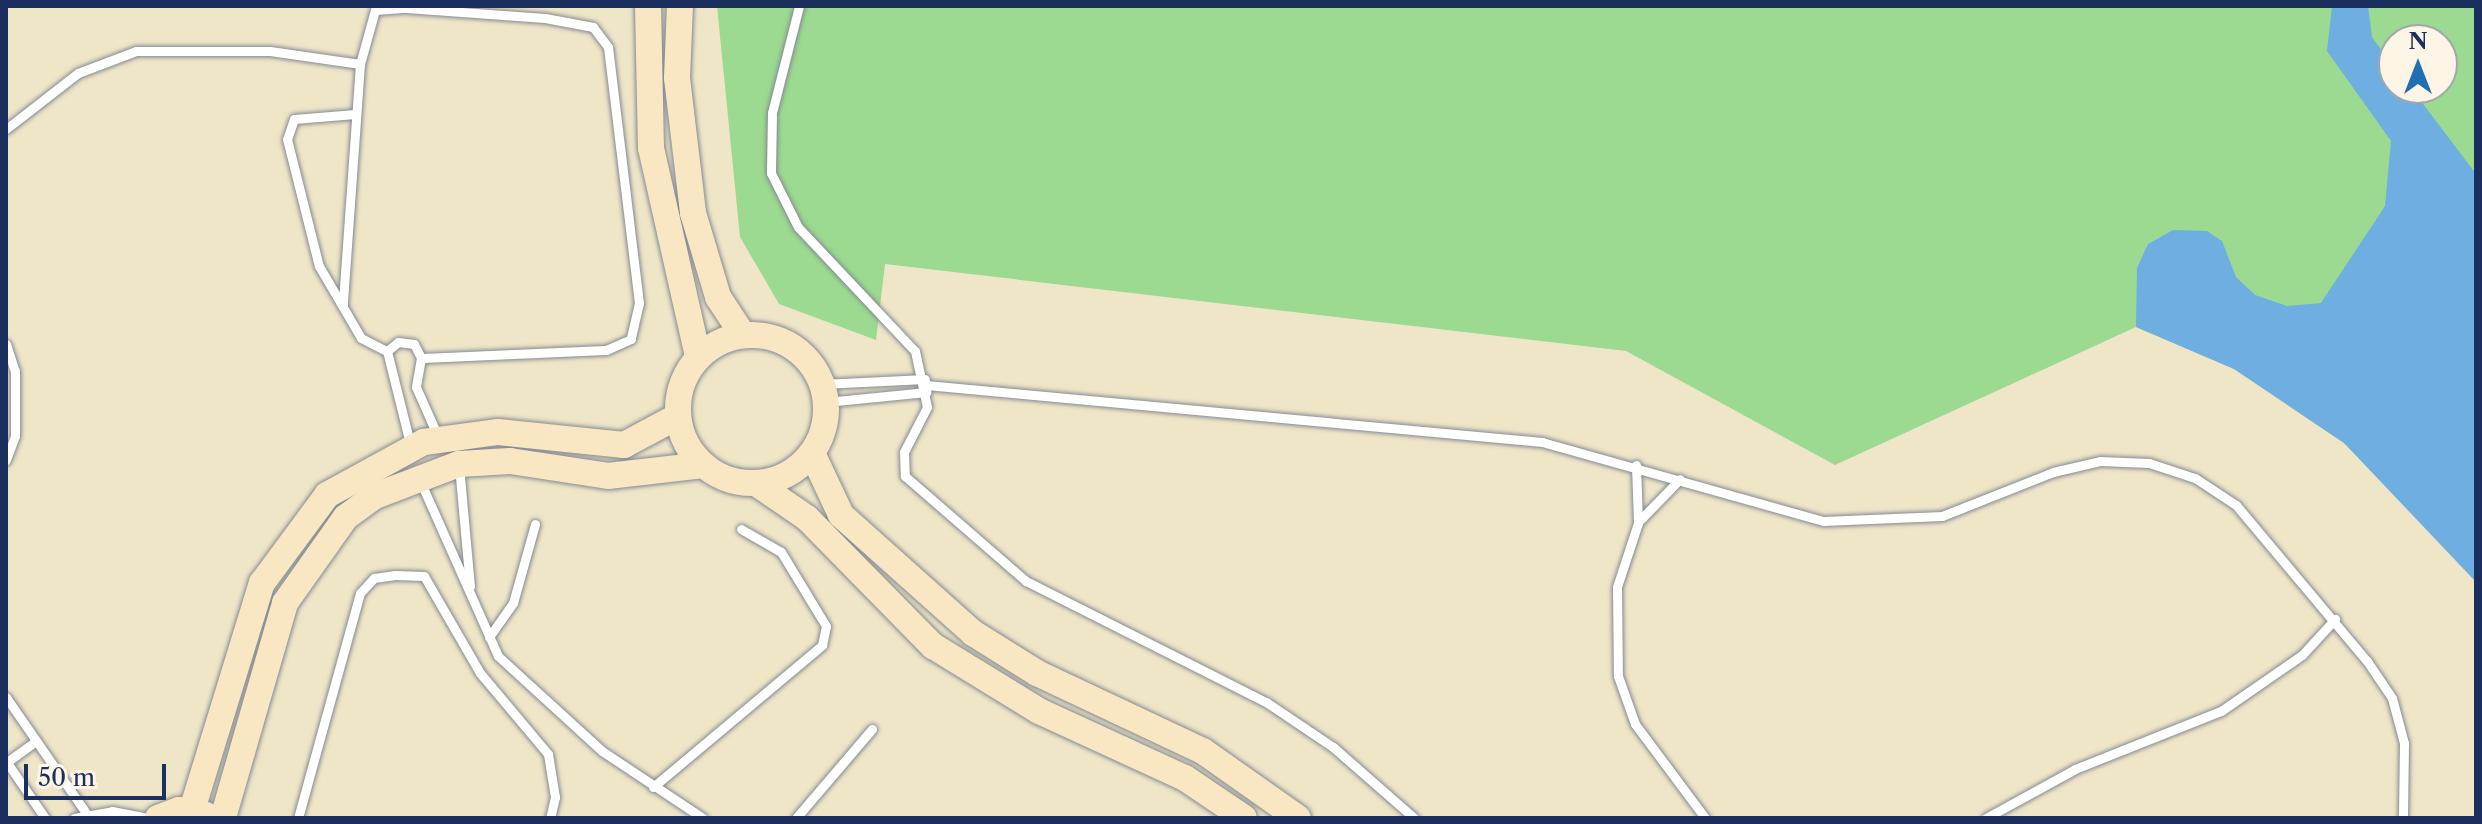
<!DOCTYPE html>
<style>
body{margin:0}
#map{position:relative;width:2482px;height:824px;overflow:hidden;background:#efe6c8;font-family:"Libre Caslon Text",serif}
div>[style]{position:absolute}
.green>*{inset:0;background:#9bda90}
.water>*{inset:0;background:#6eaee1}
.roads{filter:drop-shadow(0 0 2px #858a93) drop-shadow(0 0 2px #858a93)}
.lane>*{height:9px;margin:-4.5px;padding:0 4.5px;transform-origin:4.5px;border-radius:4.5px;background:#fff}
.secondary>*{height:26px;margin:-13px;padding:0 13px;transform-origin:13px;border-radius:13px;background:#f9e7c3}
.secondary>.ring{margin:-13px;padding:0;box-sizing:content-box;background:none;border:26px solid #f9e7c3;border-radius:50%}
span{translate:-50% -50%;white-space:nowrap;text-align:center;line-height:1.15;-webkit-text-stroke:6px #fcf5e5;paint-order:stroke}
.frame{position:absolute;inset:0;border:8px solid #1b2f5e;pointer-events:none}
.north{position:absolute;left:2378px;top:24px;width:80px;height:80px;box-sizing:border-box;background:#fcf5e5;border:2px solid #a2a6af;border-radius:50%;rotate:0deg;font-size:22px;font-weight:700;line-height:32px;text-align:center;color:#1b2f5e}
.north::after{content:'';display:block;margin:auto;width:28px;height:36px;background:#1f6fb2;clip-path:polygon(50% 0,100% 100%,50% 72%,0 100%)}
.scale{position:absolute;left:24px;top:764px;width:142px;height:36px;box-sizing:border-box;border:4px solid #1b2f5e;border-top:0;padding-left:10px;font-size:24px;line-height:28px;white-space:nowrap;color:#1b2f5e;-webkit-text-stroke:6px #fcf5e5;paint-order:stroke}
</style>
<div id="map">
<div class="green">
<i style="clip-path:polygon(evenodd,717px 6px,2476px 6px,2476px 500px,2408px 504px,2344px 443px,2234px 369px,2136px 327px,1835px 465px,1626px 351px,885px 264px,876px 340px,779px 304px,740px 237px,717px 6px,2394px 40px,2442px 40px,2442px 88px,2394px 88px,2394px 40px)"></i>
</div>
<div class="water">
<i style="clip-path:polygon(2332px 6px,2368px 6px,2372px 37px,2394px 68px,2394px 88px,2411px 88px,2476px 174px,2476px 582px,2344px 443px,2234px 369px,2136px 327px,2137px 268px,2148px 244px,2173px 230px,2207px 231px,2222px 241px,2236px 277px,2255px 295px,2287px 306px,2321px 303px,2385px 206px,2391px 141px,2327px 51px)"></i>
</div>
<div class="roads">
<div class="lane">
<i style="left:799px;top:6px;width:110px;rotate:104.2deg"></i>
<i style="left:772px;top:113px;width:60px;rotate:91deg"></i>
<i style="left:771px;top:173px;width:60px;rotate:63.4deg"></i>
<i style="left:798px;top:227px;width:170px;rotate:46.7deg"></i>
<i style="left:915px;top:351px;width:57px;rotate:77.9deg"></i>
<i style="left:927px;top:407px;width:51px;rotate:117.1deg"></i>
<i style="left:904px;top:452px;width:24px;rotate:88deg"></i>
<i style="left:905px;top:476px;width:160px;rotate:41deg"></i>
<i style="left:1026px;top:581px;width:269px;rotate:26.8deg"></i>
<i style="left:1266px;top:702px;width:81px;rotate:33.9deg"></i>
<i style="left:1333px;top:747px;width:108px;rotate:41.2deg"></i>
<i style="left:360px;top:64px;width:56px;rotate:-74.5deg"></i>
<i style="left:375px;top:10px;width:31px;rotate:-4deg"></i>
<i style="left:406px;top:8px;width:139px;rotate:4.1deg"></i>
<i style="left:545px;top:18px;width:49px;rotate:10.6deg"></i>
<i style="left:593px;top:27px;width:25px;rotate:53deg"></i>
<i style="left:608px;top:47px;width:258px;rotate:83.1deg"></i>
<i style="left:639px;top:303px;width:37px;rotate:103deg"></i>
<i style="left:631px;top:339px;width:27px;rotate:156deg"></i>
<i style="left:606px;top:350px;width:185px;rotate:177.5deg"></i>
<i style="left:355px;top:114px;width:61px;rotate:175.3deg"></i>
<i style="left:294px;top:119px;width:21px;rotate:109deg"></i>
<i style="left:287px;top:139px;width:131px;rotate:75.9deg"></i>
<i style="left:319px;top:266px;width:83px;rotate:59.7deg"></i>
<i style="left:361px;top:338px;width:29px;rotate:27deg"></i>
<i style="left:387px;top:351px;width:99px;rotate:76deg"></i>
<i style="left:6px;top:129px;width:91px;rotate:-37.9deg"></i>
<i style="left:78px;top:73px;width:62px;rotate:-20.8deg"></i>
<i style="left:136px;top:51px;width:134px"></i>
<i style="left:270px;top:51px;width:91px;rotate:8.2deg"></i>
<i style="left:360px;top:64px;width:241px;rotate:94.1deg"></i>
<i style="left:6px;top:344px;width:28px;rotate:72deg"></i>
<i style="left:15px;top:371px;width:65px;rotate:90deg"></i>
<i style="left:15px;top:436px;width:26px;rotate:111deg"></i>
<i style="left:387px;top:351px;width:14px;rotate:-39deg"></i>
<i style="left:398px;top:342px;width:16px;rotate:7deg"></i>
<i style="left:414px;top:344px;width:16px;rotate:63deg"></i>
<i style="left:421px;top:358px;width:29px;rotate:100deg"></i>
<i style="left:416px;top:387px;width:57px;rotate:66.1deg"></i>
<i style="left:822px;top:384px;width:103px;rotate:-2.8deg"></i>
<i style="left:926px;top:385px;width:619px;rotate:5.29deg"></i>
<i style="left:1542px;top:442px;width:292px;rotate:15.7deg"></i>
<i style="left:1823px;top:521px;width:119px;rotate:-2.4deg"></i>
<i style="left:1942px;top:516px;width:119px;rotate:-21.6deg"></i>
<i style="left:2053px;top:472px;width:48px;rotate:-13.2deg"></i>
<i style="left:2100px;top:461px;width:49px;rotate:2.3deg"></i>
<i style="left:2149px;top:463px;width:48px;rotate:18.1deg"></i>
<i style="left:2195px;top:478px;width:49px;rotate:33.4deg"></i>
<i style="left:2236px;top:505px;width:204px;rotate:50deg"></i>
<i style="left:2367px;top:661px;width:45px;rotate:56deg"></i>
<i style="left:2392px;top:698px;width:47px;rotate:75.1deg"></i>
<i style="left:2404px;top:743px;width:75px;rotate:90.8deg"></i>
<i style="left:826px;top:402px;width:101px;rotate:-5.7deg"></i>
<i style="left:1636px;top:465px;width:58px;rotate:88deg"></i>
<i style="left:1638px;top:523px;width:67px;rotate:108.2deg"></i>
<i style="left:1617px;top:587px;width:89px;rotate:89.4deg"></i>
<i style="left:1618px;top:676px;width:51px;rotate:70.5deg"></i>
<i style="left:1635px;top:724px;width:117px;rotate:53.3deg"></i>
<i style="left:459px;top:466px;width:121px;rotate:84.8deg"></i>
<i style="left:421px;top:483px;width:189px;rotate:66deg"></i>
<i style="left:498px;top:656px;width:141px;rotate:42.4deg"></i>
<i style="left:602px;top:751px;width:121px;rotate:33.6deg"></i>
<i style="left:1640px;top:520px;width:57px;rotate:-45.7deg"></i>
<i style="left:489px;top:637px;width:42px;rotate:-54.8deg"></i>
<i style="left:513px;top:603px;width:82px;rotate:-74.4deg"></i>
<i style="left:6px;top:697px;width:141px;rotate:55.4deg"></i>
<i style="left:6px;top:761px;width:69px;rotate:55.6deg"></i>
<i style="left:7px;top:762px;width:36px;rotate:-36deg"></i>
<i style="left:653px;top:787px;width:221px;rotate:-40deg"></i>
<i style="left:822px;top:645px;width:19px;rotate:-78deg"></i>
<i style="left:826px;top:626px;width:87px;rotate:-121.3deg"></i>
<i style="left:781px;top:552px;width:46px;rotate:-150.1deg"></i>
<i style="left:74px;top:818px;width:39px;rotate:-10deg"></i>
<i style="left:112px;top:811px;width:38px;rotate:11deg"></i>
<i style="left:298px;top:818px;width:233px;rotate:-74.6deg"></i>
<i style="left:360px;top:593px;width:21px;rotate:-47deg"></i>
<i style="left:374px;top:578px;width:21px;rotate:-8deg"></i>
<i style="left:395px;top:575px;width:29px;rotate:2deg"></i>
<i style="left:424px;top:576px;width:112px;rotate:60deg"></i>
<i style="left:480px;top:673px;width:106px;rotate:50deg"></i>
<i style="left:548px;top:754px;width:44px;rotate:80.8deg"></i>
<i style="left:555px;top:797px;width:22px;rotate:103deg"></i>
<i style="left:796px;top:818px;width:117px;rotate:-49.5deg"></i>
<i style="left:1986px;top:818px;width:102px;rotate:-28.8deg"></i>
<i style="left:2075px;top:769px;width:157px;rotate:-21.7deg"></i>
<i style="left:2221px;top:711px;width:98px;rotate:-34.7deg"></i>
<i style="left:2302px;top:655px;width:49px;rotate:-47.5deg"></i>
</div>
<div class="secondary">
<i style="left:648px;top:6px;width:142px;rotate:88.8deg"></i>
<i style="left:651px;top:148px;width:214px;rotate:77.3deg"></i>
<i style="left:680px;top:6px;width:72px;rotate:92.4deg"></i>
<i style="left:677px;top:78px;width:136px;rotate:83.2deg"></i>
<i style="left:693px;top:213px;width:88px;rotate:73.4deg"></i>
<i style="left:718px;top:297px;width:45px;rotate:56.7deg"></i>
<i class="ring" style="left:678px;top:335px;width:122px;height:122px"></i>
<i style="left:812px;top:453px;width:68px;rotate:64.9deg"></i>
<i style="left:841px;top:515px;width:177px;rotate:41.8deg"></i>
<i style="left:973px;top:633px;width:75px;rotate:32deg"></i>
<i style="left:1037px;top:673px;width:183px;rotate:25.2deg"></i>
<i style="left:1203px;top:751px;width:116px;rotate:35.2deg"></i>
<i style="left:756px;top:483px;width:62px;rotate:34.5deg"></i>
<i style="left:807px;top:518px;width:180px;rotate:45.5deg"></i>
<i style="left:933px;top:646px;width:124px;rotate:31.5deg"></i>
<i style="left:1039px;top:711px;width:161px;rotate:24.7deg"></i>
<i style="left:1185px;top:778px;width:71px;rotate:34.1deg"></i>
<i style="left:192px;top:810px;width:238px;rotate:-72.9deg"></i>
<i style="left:262px;top:583px;width:109px;rotate:-53.5deg"></i>
<i style="left:327px;top:495px;width:111px;rotate:-28.7deg"></i>
<i style="left:424px;top:442px;width:75px;rotate:-7.7deg"></i>
<i style="left:498px;top:432px;width:127px;rotate:5.9deg"></i>
<i style="left:624px;top:445px;width:61px;rotate:-28.2deg"></i>
<i style="left:158px;top:818px;width:22px;rotate:-21deg"></i>
<i style="left:179px;top:810px;width:27px;rotate:10deg"></i>
<i style="left:223px;top:818px;width:224px;rotate:-73.9deg"></i>
<i style="left:285px;top:603px;width:105px;rotate:-54.7deg"></i>
<i style="left:346px;top:517px;width:36px;rotate:-36deg"></i>
<i style="left:375px;top:496px;width:90px;rotate:-20.9deg"></i>
<i style="left:459px;top:464px;width:51px;rotate:-3.4deg"></i>
<i style="left:510px;top:461px;width:99px;rotate:8.7deg"></i>
<i style="left:608px;top:476px;width:96px;rotate:-6.6deg"></i>
</div>
</div>
<div class="frame"></div>
<div class="north">N</div>
<div class="scale">50 m</div>
</div>
